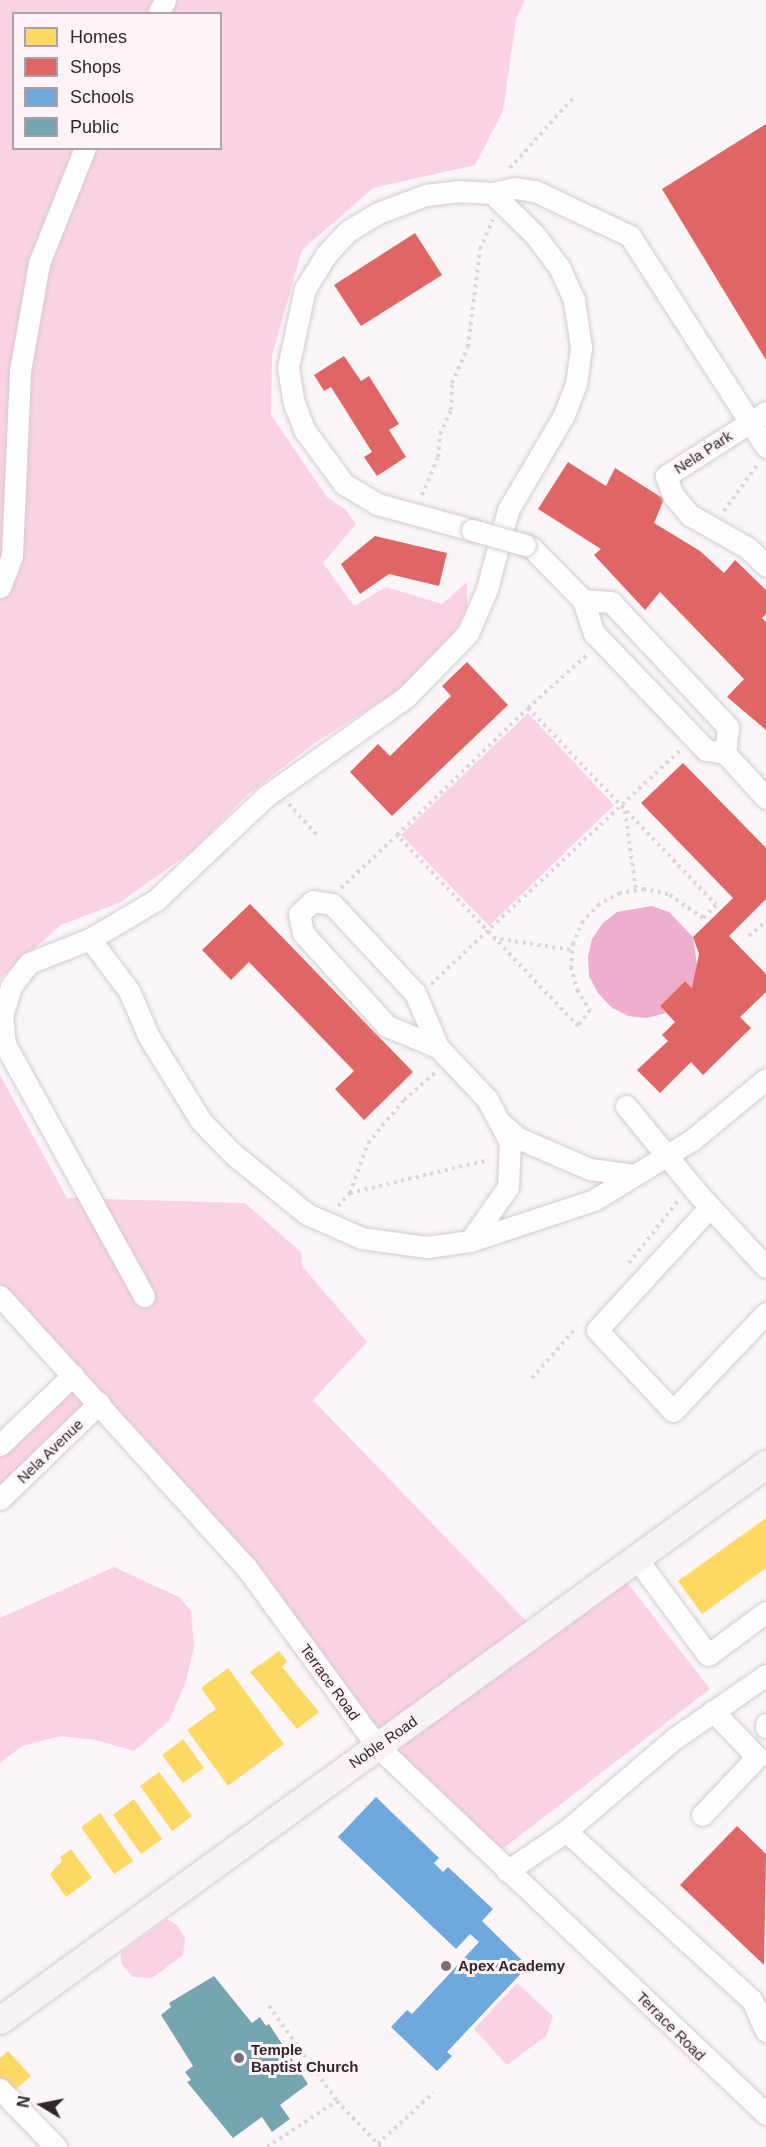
<!DOCTYPE html>
<style>
body{margin:0}
#map{position:relative;width:766px;height:2147px;overflow:hidden;background:#fcf6f9;font-family:Arial,sans-serif}
div>[style]{position:absolute}
.green>*{inset:0;background:#fbd1e5}
.water>*{inset:0;background:#eeaecc}
.homes>*{inset:0;background:#ffd966}
.shops>*{inset:0;background:#e06666}
.schools>*{inset:0;background:#6fa8dc}
.public>*{inset:0;background:#76a5af}
.path>*{height:4px;margin-top:-2px;transform-origin:0;background:repeating-linear-gradient(90deg,#dad7d9 0 3px,transparent 0 7.5px)}
.roads{filter:drop-shadow(0 0 2px #d2cbcf) drop-shadow(0 0 2px #d2cbcf)}
.minor>*{height:21px;margin:-10.5px;padding:0 10.5px;transform-origin:10.5px;border-radius:10.5px;background:#fffefe}
.major>*{height:27px;margin:-13.5px;padding:0 13.5px;transform-origin:13.5px;border-radius:13.5px;background:#f9f3f6}
.bridges{filter:drop-shadow(0 0 2px #d2cbcf) drop-shadow(0 0 2px #d2cbcf)}
.minor-bridge>*{height:21px;margin:-10.5px;padding:0 10.5px;transform-origin:10.5px;border-radius:10.5px;background:#fffefe}
.dots>*{width:16px;height:16px;translate:-50% -50%;box-sizing:border-box;border:3px solid #fef4f8;border-radius:50%}
span{translate:-50% -50%;white-space:nowrap;text-align:center;line-height:1.15;-webkit-text-stroke:6px #fef4f8;paint-order:stroke}
.street-label{font-size:15px;color:#2f272a}
.poi-label{font-size:15px;color:#2f272a;font-weight:700}
.left{translate:0 -50%;text-align:left}
.legend{position:absolute;left:12px;top:12px;width:210px;height:138px;box-sizing:border-box;background:#fef4f8;border:2px solid #aba2a6;margin:0;padding:8px 10px;list-style:none;font-size:18px;color:#2f272a}
.legend li{display:flex;align-items:center;gap:12px;height:30px}
.legend b{width:30px;border:2px solid #aba2a6}
.north{position:absolute;left:12px;top:2075px;width:60px;height:60px;-webkit-text-stroke:4px #fef4f8;paint-order:stroke;rotate:280deg;font-size:16px;font-weight:700;line-height:24px;text-align:center;color:#2f272a}
.north::after{content:'';display:block;margin:auto;width:21px;height:27px;background:#2f272a;clip-path:polygon(50% 0,100% 100%,50% 72%,0 100%)}
</style>
<div id="map">
<div class="green">
<i style="clip-path:polygon(evenodd,0 0,525px 0,516px 19px,503px 111px,475px 165px,373px 188px,302px 250px,272px 356px,271px 415px,327px 497px,345px 509px,356px 524px,323px 563px,354px 606px,386px 587px,442px 604px,467px 582px,467px 608px,453px 635px,409px 684px,316px 742px,248px 794px,191px 852px,119px 903px,61px 925px,0 978px,0 0,14px 14px,220px 14px,220px 148px,14px 148px,14px 14px)"></i>
<i style="clip-path:polygon(528px 713px,614px 805px,489px 926px,401px 835px)"></i>
<i style="clip-path:polygon(0 1075px,67px 1198px,245px 1203px,301px 1252px,302px 1266px,367px 1342px,313px 1400px,537px 1632px,619px 1572px,710px 1689px,492px 1857px,377px 1746px,246px 1567px,100px 1404px,0 1499px,0 1445px,73px 1375px,0 1296px)"></i>
<i style="clip-path:polygon(114px 1567px,179px 1597px,191px 1611px,194px 1646px,186px 1681px,169px 1721px,134px 1751px,96px 1740px,61px 1736px,22px 1746px,0 1763px,0 1618px)"></i>
<i style="clip-path:polygon(167px 1919px,176px 1924px,185px 1938px,183px 1955px,152px 1978px,133px 1977px,121px 1963px,121px 1953px)"></i>
<i style="clip-path:polygon(517px 1983px,553px 2016px,546px 2036px,507px 2065px,474px 2029px)"></i>
</div>
<div class="water">
<i style="clip-path:polygon(652px 906px,669px 912px,693px 937px,698px 972px,692px 988px,685px 981px,660px 1006px,666px 1013px,647px 1018px,628px 1016px,611px 1007px,598px 993px,589px 976px,588px 957px,592px 939px,603px 923px,617px 912px)"></i>
</div>
<div class="homes">
<i style="clip-path:polygon(766px 1518px,766px 1568px,702px 1614px,678px 1581px)"></i>
<i style="clip-path:polygon(279px 1651px,287px 1661px,282px 1667px,319px 1712px,297px 1729px,250px 1672px)"></i>
<i style="clip-path:polygon(228px 1668px,284px 1744px,228px 1786px,187px 1730px,216px 1709px,201px 1688px)"></i>
<i style="clip-path:polygon(183px 1739px,204px 1768px,183px 1783px,162px 1755px)"></i>
<i style="clip-path:polygon(159px 1772px,192px 1816px,172px 1831px,140px 1786px)"></i>
<i style="clip-path:polygon(134px 1799px,162px 1839px,141px 1854px,113px 1815px)"></i>
<i style="clip-path:polygon(100px 1813px,133px 1861px,114px 1874px,81px 1827px)"></i>
<i style="clip-path:polygon(71px 1849px,92px 1878px,66px 1897px,50px 1874px,62px 1861px,60px 1857px)"></i>
<i style="clip-path:polygon(8px 2051px,31px 2076px,13px 2092px,0 2078px,0 2058px)"></i>
</div>
<div class="shops">
<i style="clip-path:polygon(766px 124px,766px 360px,662px 189px)"></i>
<i style="clip-path:polygon(415px 233px,442px 275px,361px 326px,334px 285px)"></i>
<i style="clip-path:polygon(344px 356px,361px 381px,369px 376px,399px 424px,389px 430px,406px 457px,377px 476px,364px 457px,372px 452px,331px 387px,324px 391px,314px 375px)"></i>
<i style="clip-path:polygon(568px 462px,606px 486px,615px 468px,664px 499px,654px 523px,700px 551px,724px 573px,735px 560px,766px 590px,766px 614px,762px 618px,766px 622px,766px 730px,727px 697px,744px 679px,660px 592px,645px 610px,594px 555px,601px 549px,538px 509px)"></i>
<i style="clip-path:polygon(375px 536px,447px 553px,439px 586px,389px 574px,360px 594px,341px 564px)"></i>
<i style="clip-path:polygon(467px 662px,508px 705px,392px 816px,350px 772px,378px 744px,390px 756px,451px 696px,442px 686px)"></i>
<i style="clip-path:polygon(683px 763px,766px 848px,766px 899px,729px 936px,766px 974px,766px 992px,740px 1017px,751px 1028px,703px 1075px,691px 1062px,660px 1093px,637px 1070px,668px 1041px,662px 1035px,675px 1022px,660px 1006px,685px 981px,692px 988px,699px 954px,693px 937px,733px 898px,641px 803px)"></i>
<i style="clip-path:polygon(250px 904px,413px 1072px,364px 1120px,335px 1089px,354px 1071px,249px 962px,231px 980px,202px 950px)"></i>
<i style="clip-path:polygon(737px 1826px,766px 1854px,764px 1965px,680px 1885px)"></i>
</div>
<div class="schools">
<i style="clip-path:polygon(376px 1797px,439px 1858px,434px 1863px,443px 1872px,448px 1867px,493px 1909px,482px 1921px,528px 1966px,447px 2052px,452px 2056px,437px 2071px,391px 2027px,407px 2010px,412px 2014px,479px 1942px,470px 1934px,456px 1949px,338px 1837px)"></i>
</div>
<div class="public">
<i style="clip-path:polygon(214px 1976px,252px 2023px,260px 2017px,266px 2026px,269px 2024px,308px 2084px,280px 2105px,290px 2119px,272px 2132px,262px 2117px,233px 2138px,187px 2082px,191px 2080px,185px 2072px,193px 2066px,161px 2015px,171px 2007px,169px 2003px)"></i>
</div>
<div class="path">
<i style="left:510px;top:168px;width:94px;rotate:-48deg"></i>
<i style="left:422px;top:495px;width:41px;rotate:-67.2deg"></i>
<i style="left:438px;top:457px;width:23px;rotate:-85deg"></i>
<i style="left:440px;top:434px;width:26px;rotate:-65deg"></i>
<i style="left:451px;top:410px;width:27px;rotate:-88deg"></i>
<i style="left:452px;top:383px;width:39px;rotate:-66deg"></i>
<i style="left:468px;top:347px;width:99px;rotate:-83deg"></i>
<i style="left:480px;top:249px;width:32px;rotate:-66deg"></i>
<i style="left:724px;top:511px;width:58px;rotate:-54.1deg"></i>
<i style="left:528px;top:708px;width:272px;rotate:46.3deg"></i>
<i style="left:716px;top:905px;width:18px;rotate:135deg"></i>
<i style="left:703px;top:918px;width:42px;rotate:-145.6deg"></i>
<i style="left:668px;top:894px;width:25px;rotate:-168deg"></i>
<i style="left:644px;top:889px;width:24px;rotate:171deg"></i>
<i style="left:620px;top:893px;width:24px;rotate:152deg"></i>
<i style="left:599px;top:904px;width:23px;rotate:133deg"></i>
<i style="left:583px;top:921px;width:24px;rotate:114deg"></i>
<i style="left:573px;top:943px;width:24px;rotate:95deg"></i>
<i style="left:571px;top:967px;width:24px;rotate:75deg"></i>
<i style="left:577px;top:990px;width:24px;rotate:57deg"></i>
<i style="left:590px;top:1010px;width:20px;rotate:127deg"></i>
<i style="left:578px;top:1026px;width:263px;rotate:-133.5deg"></i>
<i style="left:397px;top:835px;width:182px;rotate:-44.1deg"></i>
<i style="left:528px;top:708px;width:81px;rotate:-42deg"></i>
<i style="left:289px;top:804px;width:42px;rotate:47.9deg"></i>
<i style="left:625px;top:811px;width:80px;rotate:82.1deg"></i>
<i style="left:341px;top:888px;width:77px;rotate:-43.4deg"></i>
<i style="left:749px;top:936px;width:23px;rotate:-41deg"></i>
<i style="left:493px;top:938px;width:80px;rotate:8.6deg"></i>
<i style="left:431px;top:984px;width:343px;rotate:-43.2deg"></i>
<i style="left:350px;top:1193px;width:53px;rotate:-70.2deg"></i>
<i style="left:368px;top:1143px;width:56px;rotate:-50.1deg"></i>
<i style="left:404px;top:1100px;width:43px;rotate:-41.2deg"></i>
<i style="left:338px;top:1206px;width:18px;rotate:-47deg"></i>
<i style="left:350px;top:1193px;width:143px;rotate:-13.4deg"></i>
<i style="left:629px;top:1263px;width:79px;rotate:-51.7deg"></i>
<i style="left:532px;top:1378px;width:68px;rotate:-48.6deg"></i>
<i style="left:269px;top:2006px;width:117px;rotate:54.4deg"></i>
<i style="left:337px;top:2101px;width:64px;rotate:46.3deg"></i>
<i style="left:378px;top:2144px;width:76px;rotate:-42.9deg"></i>
<i style="left:267px;top:2147px;width:84px;rotate:-33.3deg"></i>
</div>
<div class="roads">
<div class="minor">
<i style="left:158px;top:14px;width:16px;rotate:-63deg"></i>
<i style="left:492px;top:193px;width:24px;rotate:-12deg"></i>
<i style="left:515px;top:188px;width:20px;rotate:9deg"></i>
<i style="left:535px;top:191px;width:105px;rotate:25.3deg"></i>
<i style="left:630px;top:236px;width:251px;rotate:57.2deg"></i>
<i style="left:766px;top:412px;width:119px;rotate:147.4deg"></i>
<i style="left:666px;top:476px;width:20px;rotate:70deg"></i>
<i style="left:673px;top:495px;width:26px;rotate:50deg"></i>
<i style="left:690px;top:515px;width:67px;rotate:29.6deg"></i>
<i style="left:748px;top:548px;width:25px;rotate:45deg"></i>
<i style="left:525px;top:545px;width:8px;rotate:23deg"></i>
<i style="left:532px;top:548px;width:73px;rotate:45.6deg"></i>
<i style="left:0;top:587px;width:34px;rotate:-69deg"></i>
<i style="left:12px;top:555px;width:184px;rotate:-87.5deg"></i>
<i style="left:20px;top:371px;width:110px;rotate:-80deg"></i>
<i style="left:39px;top:263px;width:124px;rotate:-68.2deg"></i>
<i style="left:725px;top:753px;width:26px;rotate:-83deg"></i>
<i style="left:728px;top:727px;width:171px;rotate:-133.1deg"></i>
<i style="left:611px;top:602px;width:28px;rotate:-176deg"></i>
<i style="left:583px;top:600px;width:35px;rotate:72deg"></i>
<i style="left:594px;top:633px;width:162px;rotate:46.3deg"></i>
<i style="left:706px;top:750px;width:19px;rotate:9deg"></i>
<i style="left:725px;top:753px;width:61px;rotate:47.7deg"></i>
<i style="left:90px;top:939px;width:77px;rotate:-30.6deg"></i>
<i style="left:156px;top:900px;width:151px;rotate:-43.4deg"></i>
<i style="left:266px;top:796px;width:171px;rotate:-35.3deg"></i>
<i style="left:406px;top:697px;width:89px;rotate:-45.9deg"></i>
<i style="left:468px;top:633px;width:48px;rotate:-66.6deg"></i>
<i style="left:487px;top:589px;width:82px;rotate:-75.1deg"></i>
<i style="left:508px;top:510px;width:110px;rotate:-59.5deg"></i>
<i style="left:564px;top:415px;width:33px;rotate:-69deg"></i>
<i style="left:576px;top:384px;width:37px;rotate:-82deg"></i>
<i style="left:581px;top:347px;width:48px;rotate:-98.5deg"></i>
<i style="left:574px;top:300px;width:36px;rotate:-114deg"></i>
<i style="left:559px;top:267px;width:40px;rotate:-127deg"></i>
<i style="left:535px;top:235px;width:60px;rotate:-135.7deg"></i>
<i style="left:492px;top:193px;width:33px;rotate:-177deg"></i>
<i style="left:459px;top:191px;width:33px;rotate:173deg"></i>
<i style="left:426px;top:195px;width:51px;rotate:159.4deg"></i>
<i style="left:378px;top:213px;width:35px;rotate:149deg"></i>
<i style="left:348px;top:231px;width:33px;rotate:133deg"></i>
<i style="left:326px;top:255px;width:39px;rotate:122deg"></i>
<i style="left:305px;top:288px;width:81px;rotate:102.1deg"></i>
<i style="left:288px;top:367px;width:36px;rotate:81deg"></i>
<i style="left:294px;top:403px;width:30px;rotate:69deg"></i>
<i style="left:305px;top:431px;width:66px;rotate:53.7deg"></i>
<i style="left:344px;top:484px;width:39px;rotate:31deg"></i>
<i style="left:377px;top:504px;width:98px;rotate:15.3deg"></i>
<i style="left:626px;top:1106px;width:115px;rotate:50.6deg"></i>
<i style="left:699px;top:1195px;width:98px;rotate:47.1deg"></i>
<i style="left:502px;top:1124px;width:21px;rotate:41deg"></i>
<i style="left:518px;top:1138px;width:78px;rotate:23.3deg"></i>
<i style="left:590px;top:1169px;width:44px;rotate:7.8deg"></i>
<i style="left:710px;top:1207px;width:167px;rotate:132.6deg"></i>
<i style="left:597px;top:1330px;width:111px;rotate:46.8deg"></i>
<i style="left:673px;top:1411px;width:135px;rotate:-46.5deg"></i>
<i style="left:470px;top:1241px;width:131px;rotate:-18.3deg"></i>
<i style="left:594px;top:1200px;width:115px;rotate:-31.5deg"></i>
<i style="left:692px;top:1140px;width:96px;rotate:-39.5deg"></i>
<i style="left:0;top:1296px;width:366px;rotate:47.8deg"></i>
<i style="left:246px;top:1567px;width:222px;rotate:53.8deg"></i>
<i style="left:377px;top:1746px;width:535px;rotate:43.41deg"></i>
<i style="left:144px;top:1296px;width:288px;rotate:-118.9deg"></i>
<i style="left:5px;top:1044px;width:28px;rotate:-96deg"></i>
<i style="left:2px;top:1016px;width:31px;rotate:-73deg"></i>
<i style="left:11px;top:986px;width:29px;rotate:-52deg"></i>
<i style="left:29px;top:963px;width:66px;rotate:-21.5deg"></i>
<i style="left:90px;top:939px;width:65px;rotate:53.1deg"></i>
<i style="left:129px;top:991px;width:50px;rotate:66.5deg"></i>
<i style="left:149px;top:1037px;width:99px;rotate:58.2deg"></i>
<i style="left:201px;top:1121px;width:46px;rotate:45.9deg"></i>
<i style="left:233px;top:1154px;width:95px;rotate:39deg"></i>
<i style="left:307px;top:1214px;width:60px;rotate:23.6deg"></i>
<i style="left:362px;top:1238px;width:66px;rotate:7.9deg"></i>
<i style="left:427px;top:1247px;width:43px;rotate:-7.9deg"></i>
<i style="left:470px;top:1241px;width:66px;rotate:-54.9deg"></i>
<i style="left:508px;top:1187px;width:45px;rotate:-87.5deg"></i>
<i style="left:510px;top:1142px;width:49px;rotate:-118.1deg"></i>
<i style="left:487px;top:1099px;width:71px;rotate:-133.3deg"></i>
<i style="left:438px;top:1047px;width:59px;rotate:-113.1deg"></i>
<i style="left:415px;top:993px;width:122px;rotate:-133deg"></i>
<i style="left:332px;top:904px;width:19px;rotate:-171deg"></i>
<i style="left:313px;top:901px;width:19px;rotate:137deg"></i>
<i style="left:299px;top:914px;width:19px;rotate:78deg"></i>
<i style="left:303px;top:933px;width:125px;rotate:47.9deg"></i>
<i style="left:387px;top:1026px;width:55px;rotate:22.4deg"></i>
<i style="left:0;top:1445px;width:101px;rotate:-43.8deg"></i>
<i style="left:0;top:1499px;width:138px;rotate:-44.1deg"></i>
<i style="left:637px;top:1559px;width:119px;rotate:53.5deg"></i>
<i style="left:708px;top:1655px;width:72px;rotate:-36.6deg"></i>
<i style="left:766px;top:1724px;width:3px;rotate:90deg"></i>
<i style="left:702px;top:1815px;width:80px;rotate:-46.5deg"></i>
<i style="left:757px;top:1757px;width:64px;rotate:-133.7deg"></i>
<i style="left:566px;top:1831px;width:143px;rotate:-40.5deg"></i>
<i style="left:675px;top:1738px;width:111px;rotate:-34.7deg"></i>
<i style="left:507px;top:1871px;width:71px;rotate:-34.1deg"></i>
<i style="left:566px;top:1831px;width:251px;rotate:42.3deg"></i>
<i style="left:752px;top:2000px;width:34px;rotate:66deg"></i>
<i style="left:0;top:2089px;width:81px;rotate:46deg"></i>
</div>
<div class="major">
<i style="left:0;top:2020px;width:947px;rotate:-35.97deg"></i>
</div>
</div>
<div class="bridges">
<div class="minor-bridge">
<i style="left:472px;top:530px;width:55px;rotate:15.8deg"></i>
</div>
</div>
<div class="dots">
<i style="left:446px;top:1966px;background:#776f72"></i>
<i style="left:239px;top:2058px;background:#776f72"></i>
</div>
<div class="street-label">
<span style="left:703px;top:452px;rotate:-33deg">Nela Park</span>
<span style="left:50px;top:1451px;rotate:-44deg">Nela Avenue</span>
<span style="left:330px;top:1682px;rotate:54deg">Terrace Road</span>
<span style="left:383px;top:1742px;rotate:-35deg">Noble Road</span>
<span style="left:671px;top:2026px;rotate:45deg">Terrace Road</span>
</div>
<div class="poi-label">
<span class="left" style="left:458px;top:1966px">Apex Academy</span>
<span class="left" style="left:251px;top:2058px">Temple<br>Baptist Church</span>
</div>
<ul class="legend">
<li><b style="height:16px;background:#ffd966"></b>Homes</li>
<li><b style="height:16px;background:#e06666"></b>Shops</li>
<li><b style="height:16px;background:#6fa8dc"></b>Schools</li>
<li><b style="height:16px;background:#76a5af"></b>Public</li>
</ul>
<div class="north">N</div>
</div>
